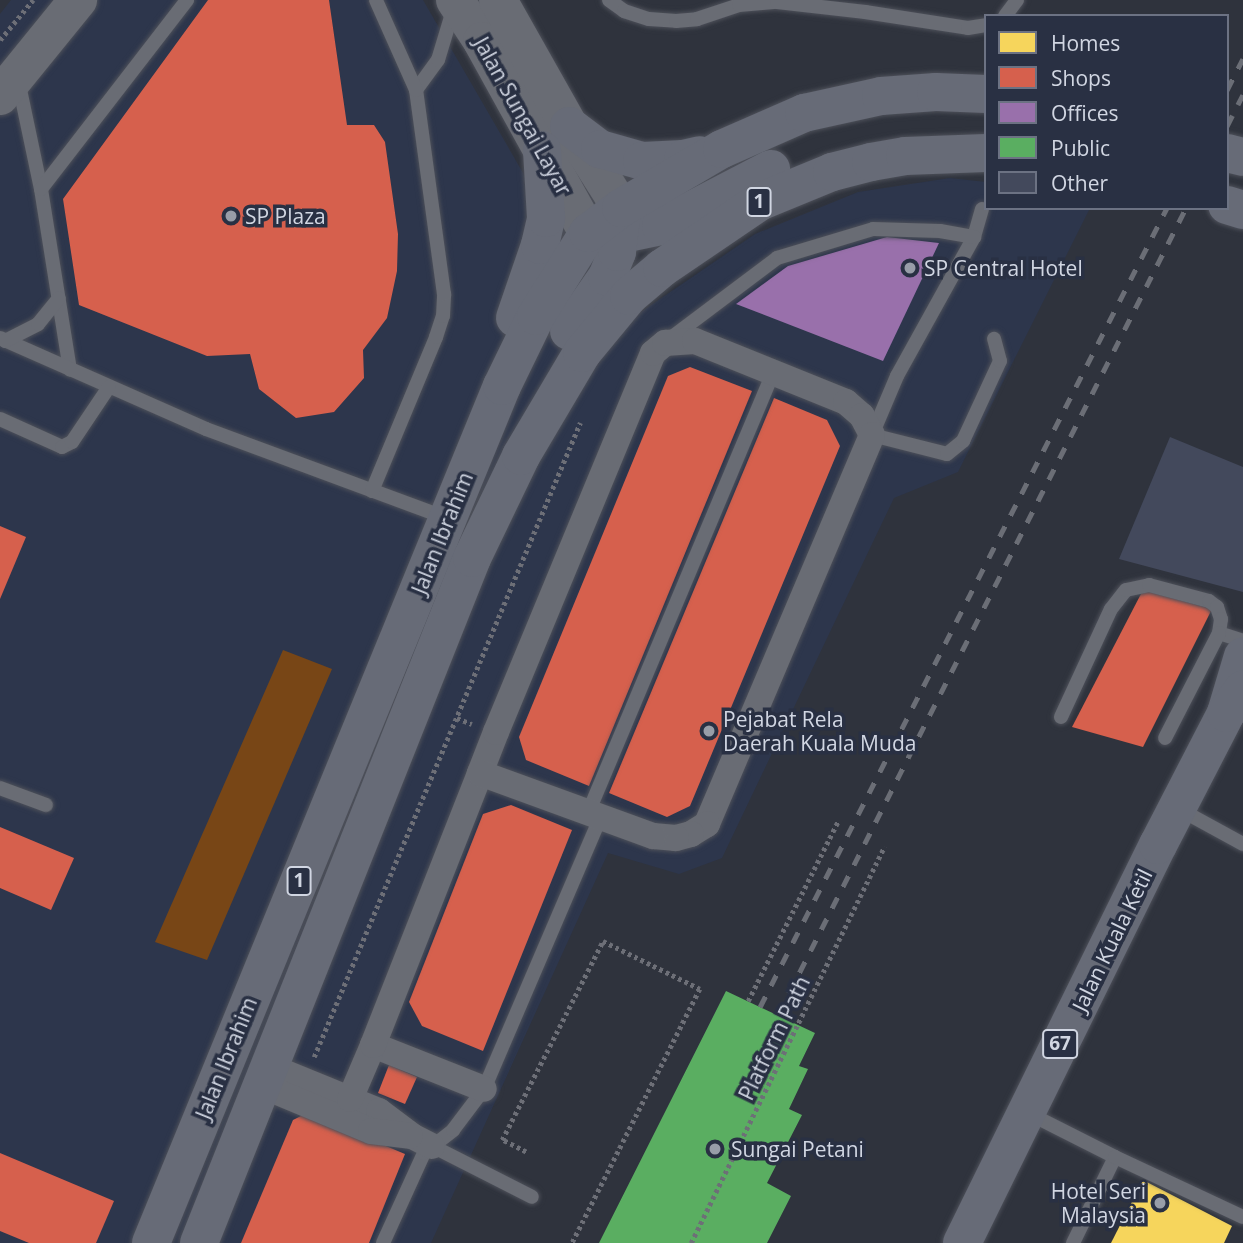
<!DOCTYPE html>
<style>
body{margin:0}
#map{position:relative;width:1243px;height:1243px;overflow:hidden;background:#2f333d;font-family:"Open Sans",sans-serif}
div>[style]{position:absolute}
.built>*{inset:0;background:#2d364c}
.green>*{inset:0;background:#784616}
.homes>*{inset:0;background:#f6d55c}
.shops>*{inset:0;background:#d6604d}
.offices>*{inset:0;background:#9970ab}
.public>*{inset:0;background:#5aae61}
.building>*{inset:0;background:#43495c}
.path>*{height:4.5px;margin-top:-2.25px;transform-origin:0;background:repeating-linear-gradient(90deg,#6d6f77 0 3.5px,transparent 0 7px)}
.roads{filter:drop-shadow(0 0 2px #4d5059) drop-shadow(0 0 2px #4d5059)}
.service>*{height:14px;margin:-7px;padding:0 7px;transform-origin:7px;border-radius:7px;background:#696c74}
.minor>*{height:26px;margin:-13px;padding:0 13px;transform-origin:13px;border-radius:13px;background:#696c74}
.secondary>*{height:38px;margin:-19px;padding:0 19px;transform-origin:19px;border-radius:19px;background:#696c74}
.primary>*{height:38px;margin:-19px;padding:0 19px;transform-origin:19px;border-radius:19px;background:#676b77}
.rail>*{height:5px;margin-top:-2.5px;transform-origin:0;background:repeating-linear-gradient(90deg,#6b6e76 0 12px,transparent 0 24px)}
.dots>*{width:19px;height:19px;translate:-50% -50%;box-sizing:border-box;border:4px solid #293043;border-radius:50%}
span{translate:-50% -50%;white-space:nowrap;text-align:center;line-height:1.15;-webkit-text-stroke:7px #293043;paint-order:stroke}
.shield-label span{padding:2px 5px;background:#293043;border:2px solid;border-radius:5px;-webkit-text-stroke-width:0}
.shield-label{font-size:19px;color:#d1d6e2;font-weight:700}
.street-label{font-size:21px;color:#d1d6e2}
.poi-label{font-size:21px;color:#d1d6e2}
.left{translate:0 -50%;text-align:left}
.right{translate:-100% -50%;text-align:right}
.legend{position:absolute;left:984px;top:14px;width:245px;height:196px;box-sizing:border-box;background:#293043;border:2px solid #6c7283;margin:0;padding:9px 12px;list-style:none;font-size:21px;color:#d1d6e2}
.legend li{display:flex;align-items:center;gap:14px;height:35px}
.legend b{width:35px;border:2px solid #6c7283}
</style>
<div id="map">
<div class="built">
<i style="clip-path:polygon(11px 0,423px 0,526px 178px,641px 312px,755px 234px,858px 192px,950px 178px,986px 182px,986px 208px,1090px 208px,958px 472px,894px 498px,722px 858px,679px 874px,608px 853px,431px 1243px,0 1243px,0 14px)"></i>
</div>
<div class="green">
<i style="clip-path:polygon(283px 650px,332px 669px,207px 960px,155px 942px)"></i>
</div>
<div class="homes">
<i style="clip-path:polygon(1143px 1180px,1232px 1226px,1224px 1243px,1111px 1243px)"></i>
</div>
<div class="shops">
<i style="clip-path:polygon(208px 0,329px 0,347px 125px,374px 125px,385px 142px,398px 234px,397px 271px,387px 318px,363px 350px,364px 378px,334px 412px,296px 418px,259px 389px,250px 354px,207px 356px,79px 305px,63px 199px)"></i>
<i style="clip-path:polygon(690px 367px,752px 391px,589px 786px,526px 760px,519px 737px,668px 376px)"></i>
<i style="clip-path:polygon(774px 398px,827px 420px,840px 446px,690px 806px,667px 817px,609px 793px)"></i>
<i style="clip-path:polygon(0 526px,26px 537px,0 599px)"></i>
<i style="clip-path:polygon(1143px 590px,1212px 609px,1143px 747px,1072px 727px)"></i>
<i style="clip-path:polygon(511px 805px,572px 830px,483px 1051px,422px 1026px,409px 1002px,483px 814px)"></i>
<i style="clip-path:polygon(0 827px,74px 858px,51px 910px,0 888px)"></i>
<i style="clip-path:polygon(389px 1065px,417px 1077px,405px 1104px,378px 1093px)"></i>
<i style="clip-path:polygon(307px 1113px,405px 1154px,369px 1243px,241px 1243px,293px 1120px)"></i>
<i style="clip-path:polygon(0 1153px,114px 1201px,96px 1243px,29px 1243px,0 1231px)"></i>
</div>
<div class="offices">
<i style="clip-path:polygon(887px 237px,939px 243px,883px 361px,736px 304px,788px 266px)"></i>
</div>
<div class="public">
<i style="clip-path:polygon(726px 991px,815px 1033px,799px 1066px,808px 1069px,789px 1109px,802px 1115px,767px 1183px,791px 1196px,767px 1243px,599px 1243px)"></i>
</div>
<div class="building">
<i style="clip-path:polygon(1170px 437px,1243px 467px,1243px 592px,1119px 559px)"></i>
</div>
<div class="path">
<i style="left:0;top:40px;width:52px;rotate:-50.5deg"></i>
<i style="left:457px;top:718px;width:16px;rotate:22deg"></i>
<i style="left:748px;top:1001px;width:201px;rotate:-63.4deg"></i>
<i style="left:314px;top:1057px;width:688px;rotate:-67.24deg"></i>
<i style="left:526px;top:1152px;width:27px;rotate:-153deg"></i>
<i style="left:502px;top:1140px;width:223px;rotate:-63.1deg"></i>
<i style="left:603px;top:941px;width:108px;rotate:26.3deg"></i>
<i style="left:700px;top:989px;width:284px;rotate:116.7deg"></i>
<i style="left:691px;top:1243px;width:441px;rotate:-64deg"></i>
</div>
<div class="roads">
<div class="service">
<i style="left:609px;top:0;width:19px;rotate:36deg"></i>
<i style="left:624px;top:11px;width:26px;rotate:18deg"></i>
<i style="left:649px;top:19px;width:27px;rotate:4deg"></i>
<i style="left:676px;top:21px;width:21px;rotate:-5deg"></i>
<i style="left:697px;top:19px;width:44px;rotate:-18.4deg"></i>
<i style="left:739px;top:5px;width:38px;rotate:-5deg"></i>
<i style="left:777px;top:2px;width:89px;rotate:6.5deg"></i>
<i style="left:865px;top:12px;width:104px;rotate:8.8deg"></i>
<i style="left:968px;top:28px;width:18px;rotate:-9deg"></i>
<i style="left:1005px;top:16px;width:20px;rotate:-53deg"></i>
<i style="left:18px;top:80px;width:111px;rotate:78.1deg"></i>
<i style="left:41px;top:189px;width:183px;rotate:80.9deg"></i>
<i style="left:416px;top:90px;width:37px;rotate:-54deg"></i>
<i style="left:438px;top:60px;width:55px;rotate:-73.2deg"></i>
<i style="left:41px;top:189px;width:239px;rotate:-52.3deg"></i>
<i style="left:982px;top:209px;width:29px;rotate:106deg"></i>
<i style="left:974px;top:237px;width:159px;rotate:119deg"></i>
<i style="left:897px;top:376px;width:64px;rotate:113deg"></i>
<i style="left:872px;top:435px;width:77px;rotate:14.2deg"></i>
<i style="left:947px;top:454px;width:21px;rotate:-39deg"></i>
<i style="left:963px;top:441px;width:88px;rotate:-65.2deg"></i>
<i style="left:1000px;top:361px;width:23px;rotate:-105deg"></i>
<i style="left:0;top:338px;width:225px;rotate:23.8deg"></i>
<i style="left:206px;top:429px;width:256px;rotate:20.3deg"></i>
<i style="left:671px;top:338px;width:133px;rotate:-37deg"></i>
<i style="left:777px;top:258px;width:100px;rotate:-16.8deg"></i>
<i style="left:873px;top:229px;width:67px;rotate:1.7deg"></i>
<i style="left:940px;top:231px;width:35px;rotate:10deg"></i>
<i style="left:5px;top:341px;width:37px;rotate:-27deg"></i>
<i style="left:38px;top:324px;width:33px;rotate:-51deg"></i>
<i style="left:0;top:419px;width:68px;rotate:24.3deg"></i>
<i style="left:62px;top:447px;width:11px;rotate:-27deg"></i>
<i style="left:72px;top:442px;width:66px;rotate:-56.1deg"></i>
<i style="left:372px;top:491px;width:167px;rotate:-67.4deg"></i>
<i style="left:436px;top:337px;width:22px;rotate:-72deg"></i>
<i style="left:443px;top:316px;width:22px;rotate:-87deg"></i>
<i style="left:444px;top:294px;width:206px;rotate:-97.8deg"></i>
<i style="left:416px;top:90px;width:98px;rotate:-114deg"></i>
<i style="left:1219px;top:633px;width:25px;rotate:18deg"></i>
<i style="left:1061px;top:717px;width:119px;rotate:-65.2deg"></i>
<i style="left:1111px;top:609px;width:24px;rotate:-52deg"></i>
<i style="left:1126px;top:590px;width:24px;rotate:-12deg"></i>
<i style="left:1149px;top:585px;width:62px;rotate:14.9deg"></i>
<i style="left:1209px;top:601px;width:10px;rotate:37deg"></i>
<i style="left:1217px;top:607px;width:13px;rotate:72deg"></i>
<i style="left:1221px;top:619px;width:14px;rotate:98deg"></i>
<i style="left:1219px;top:633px;width:118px;rotate:117.2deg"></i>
<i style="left:0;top:788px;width:49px;rotate:20.3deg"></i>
<i style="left:1179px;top:809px;width:73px;rotate:28.7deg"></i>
<i style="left:588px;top:813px;width:480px;rotate:-67.2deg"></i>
<i style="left:1028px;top:1113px;width:97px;rotate:26.8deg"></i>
<i style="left:1115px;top:1157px;width:96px;rotate:116deg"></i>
<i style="left:432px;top:1146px;width:112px;rotate:27deg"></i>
<i style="left:1115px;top:1157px;width:141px;rotate:25.1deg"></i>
<i style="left:383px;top:1243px;width:99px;rotate:-65.5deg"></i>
<i style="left:424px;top:1153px;width:37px;rotate:-38deg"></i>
<i style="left:453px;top:1130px;width:51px;rotate:-52.9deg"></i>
<i style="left:484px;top:1089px;width:295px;rotate:-66.8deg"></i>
</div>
<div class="minor">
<i style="left:373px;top:1045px;width:119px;rotate:21.6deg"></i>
<i style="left:271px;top:1067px;width:117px;rotate:22.2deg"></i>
<i style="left:379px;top:1111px;width:41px;rotate:37.1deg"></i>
<i style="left:412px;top:1136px;width:22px;rotate:27deg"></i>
<i style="left:263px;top:1086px;width:117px;rotate:22.6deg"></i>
<i style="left:371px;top:1131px;width:39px;rotate:7deg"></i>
<i style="left:350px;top:1099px;width:59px;rotate:-66.9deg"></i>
<i style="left:373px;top:1045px;width:292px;rotate:-68.5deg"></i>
<i style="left:480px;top:773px;width:44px;rotate:-68.7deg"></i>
<i style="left:496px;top:732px;width:410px;rotate:-67.5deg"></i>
<i style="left:653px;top:353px;width:16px;rotate:-40deg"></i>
<i style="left:665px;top:343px;width:30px;rotate:-4deg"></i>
<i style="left:695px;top:341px;width:163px;rotate:22deg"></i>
<i style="left:846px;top:402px;width:21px;rotate:41deg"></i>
<i style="left:862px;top:416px;width:21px;rotate:62deg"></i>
<i style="left:872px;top:435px;width:423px;rotate:113deg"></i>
<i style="left:707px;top:824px;width:19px;rotate:148deg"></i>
<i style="left:691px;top:834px;width:16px;rotate:165deg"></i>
<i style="left:676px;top:838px;width:23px;rotate:-175deg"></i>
<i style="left:653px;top:836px;width:184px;rotate:-160deg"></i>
</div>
<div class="secondary">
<i style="left:455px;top:0;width:49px;rotate:56.6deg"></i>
<i style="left:482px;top:41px;width:219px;rotate:61.1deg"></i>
<i style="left:498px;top:0;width:145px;rotate:60.6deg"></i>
<i style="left:569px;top:126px;width:97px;rotate:57.6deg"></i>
<i style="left:0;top:96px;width:124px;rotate:-50.9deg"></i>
</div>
<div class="primary">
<i style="left:569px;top:126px;width:39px;rotate:37deg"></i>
<i style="left:600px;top:149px;width:44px;rotate:15.9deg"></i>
<i style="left:642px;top:161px;width:41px;rotate:-2.8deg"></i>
<i style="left:683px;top:159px;width:17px;rotate:-13deg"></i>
<i style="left:1227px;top:153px;width:16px;rotate:14deg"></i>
<i style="left:1227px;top:205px;width:17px;rotate:17deg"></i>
<i style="left:588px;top:233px;width:17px;rotate:17deg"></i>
<i style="left:604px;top:238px;width:58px;rotate:-11.9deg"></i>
<i style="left:661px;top:226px;width:124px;rotate:-27.4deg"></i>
<i style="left:515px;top:318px;width:77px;rotate:-71.1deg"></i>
<i style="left:540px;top:245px;width:28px;rotate:-77deg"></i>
<i style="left:546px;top:218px;width:68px;rotate:-93.4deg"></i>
<i style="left:569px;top:331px;width:66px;rotate:-54.9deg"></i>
<i style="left:607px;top:277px;width:27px;rotate:-68deg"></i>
<i style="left:617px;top:252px;width:39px;rotate:-83deg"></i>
<i style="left:1226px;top:713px;width:59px;rotate:-73.4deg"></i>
<i style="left:151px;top:1243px;width:926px;rotate:-67.73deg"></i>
<i style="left:502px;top:386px;width:78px;rotate:-64.1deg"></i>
<i style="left:536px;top:316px;width:98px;rotate:-57.9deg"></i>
<i style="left:588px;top:233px;width:41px;rotate:-37.1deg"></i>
<i style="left:621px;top:208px;width:117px;rotate:-30.3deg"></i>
<i style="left:722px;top:149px;width:90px;rotate:-23.7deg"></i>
<i style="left:804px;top:113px;width:79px;rotate:-12.4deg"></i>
<i style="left:881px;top:96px;width:55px;rotate:-4.2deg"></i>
<i style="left:936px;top:92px;width:50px;rotate:2.3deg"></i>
<i style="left:199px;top:1243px;width:737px;rotate:-68.27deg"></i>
<i style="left:472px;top:558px;width:113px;rotate:-64.3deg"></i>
<i style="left:521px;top:456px;width:120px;rotate:-59.4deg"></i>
<i style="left:582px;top:353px;width:74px;rotate:-50.5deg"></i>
<i style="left:629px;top:296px;width:43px;rotate:-40.3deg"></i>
<i style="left:662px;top:268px;width:117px;rotate:-34.2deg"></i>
<i style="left:759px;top:202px;width:79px;rotate:-22.3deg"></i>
<i style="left:832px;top:172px;width:40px;rotate:-14.4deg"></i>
<i style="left:871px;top:162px;width:35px;rotate:-10deg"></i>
<i style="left:905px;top:156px;width:81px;rotate:-2.1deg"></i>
<i style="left:962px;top:1243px;width:444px;rotate:-63.8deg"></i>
<i style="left:1158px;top:845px;width:148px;rotate:-62.7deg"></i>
<i style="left:1226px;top:713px;width:29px;rotate:-54deg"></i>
</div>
</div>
<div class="rail">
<i style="left:1227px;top:90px;width:35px;rotate:-63deg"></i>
<i style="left:1227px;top:126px;width:35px;rotate:-63deg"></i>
<i style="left:760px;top:1007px;width:897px;rotate:-63.01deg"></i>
<i style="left:778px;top:1015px;width:904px;rotate:-63.18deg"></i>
</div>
<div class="dots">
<i style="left:231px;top:216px;background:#989da8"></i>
<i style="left:910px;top:268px;background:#989da8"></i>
<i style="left:709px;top:731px;background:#989da8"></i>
<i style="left:715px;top:1149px;background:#989da8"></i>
<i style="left:1160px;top:1203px;background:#989da8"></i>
</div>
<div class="shield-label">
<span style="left:759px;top:202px">1</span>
<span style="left:299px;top:881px">1</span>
<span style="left:1060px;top:1044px">67</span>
</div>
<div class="street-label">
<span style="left:523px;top:116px;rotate:61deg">Jalan Sungai Layar</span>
<span style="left:442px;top:533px;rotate:-68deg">Jalan Ibrahim</span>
<span style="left:1112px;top:940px;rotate:-64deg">Jalan Kuala Ketil</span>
<span style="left:774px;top:1038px;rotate:-64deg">Platform Path</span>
<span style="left:226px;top:1058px;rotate:-68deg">Jalan Ibrahim</span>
</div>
<div class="poi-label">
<span class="left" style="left:245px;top:216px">SP Plaza</span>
<span class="left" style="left:924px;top:268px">SP Central Hotel</span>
<span class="left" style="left:723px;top:731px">Pejabat Rela<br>Daerah Kuala Muda</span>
<span class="left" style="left:731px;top:1149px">Sungai Petani</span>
<span class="right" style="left:1146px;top:1203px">Hotel Seri<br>Malaysia</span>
</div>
<ul class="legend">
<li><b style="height:19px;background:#f6d55c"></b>Homes</li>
<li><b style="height:19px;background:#d6604d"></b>Shops</li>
<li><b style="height:19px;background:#9970ab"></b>Offices</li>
<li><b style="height:19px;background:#5aae61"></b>Public</li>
<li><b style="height:19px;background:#43495c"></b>Other</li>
</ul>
</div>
